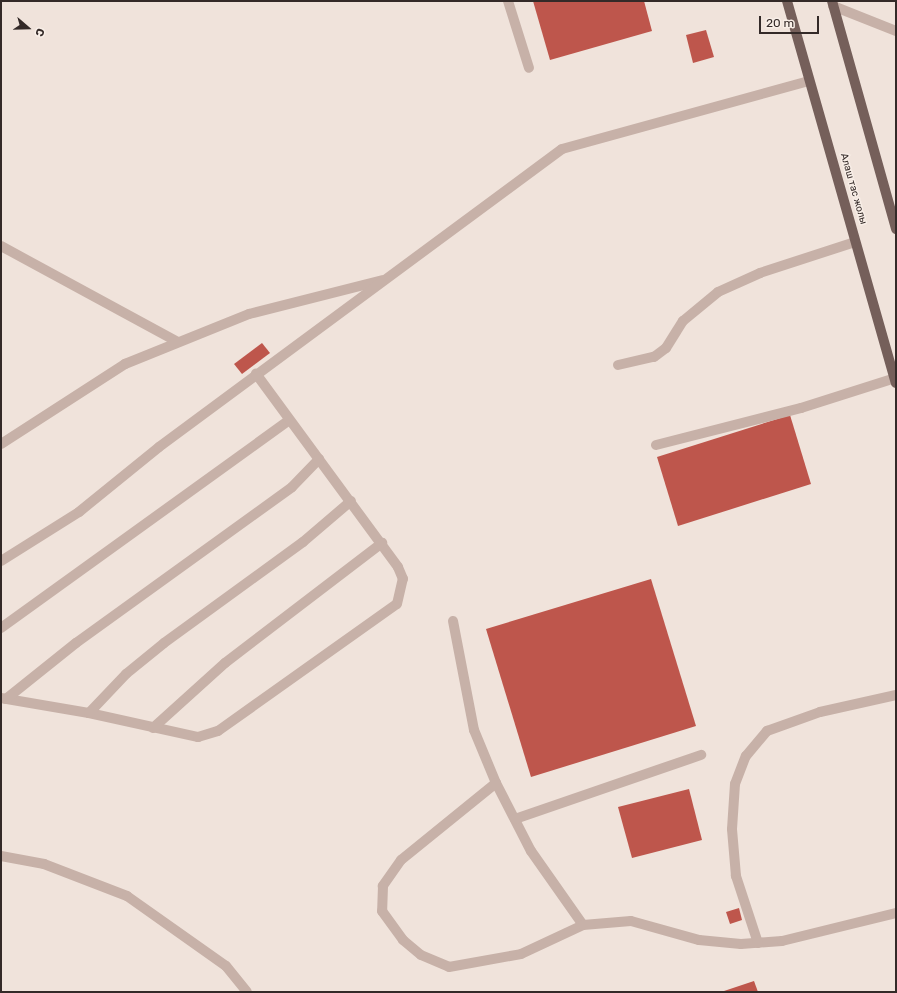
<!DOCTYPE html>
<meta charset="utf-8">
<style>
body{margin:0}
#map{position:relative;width:897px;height:993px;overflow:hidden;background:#f0e3db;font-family:Rubik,sans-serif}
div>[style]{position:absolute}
.building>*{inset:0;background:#be564c}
.service>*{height:10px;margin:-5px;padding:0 5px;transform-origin:5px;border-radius:5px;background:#c7b1a8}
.primary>*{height:10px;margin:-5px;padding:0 5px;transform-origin:5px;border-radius:5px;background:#755f5a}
span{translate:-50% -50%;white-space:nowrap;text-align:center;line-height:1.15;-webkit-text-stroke:3px #f8eee7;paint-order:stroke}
.street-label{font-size:10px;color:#342a28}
.frame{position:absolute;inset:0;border:2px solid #342a28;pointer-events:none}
.north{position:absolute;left:8px;top:8px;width:40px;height:40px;-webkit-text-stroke:3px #f8eee7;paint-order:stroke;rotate:110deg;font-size:11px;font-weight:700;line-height:16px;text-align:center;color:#342a28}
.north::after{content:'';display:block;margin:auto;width:14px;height:18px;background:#342a28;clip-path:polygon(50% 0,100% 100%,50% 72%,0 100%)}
.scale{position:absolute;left:759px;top:16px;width:60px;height:18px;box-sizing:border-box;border:2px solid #342a28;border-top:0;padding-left:5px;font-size:12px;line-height:14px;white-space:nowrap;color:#342a28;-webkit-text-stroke:3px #f8eee7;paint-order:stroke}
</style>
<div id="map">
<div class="building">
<i style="clip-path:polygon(533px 1px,644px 1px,652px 31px,550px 60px)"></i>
<i style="clip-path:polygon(706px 30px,714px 57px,693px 63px,686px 35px)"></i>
<i style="clip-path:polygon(262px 343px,270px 353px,242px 374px,234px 364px)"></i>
<i style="clip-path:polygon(790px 415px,811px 484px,678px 526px,657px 457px)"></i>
<i style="clip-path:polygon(651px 579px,696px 726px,531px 777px,486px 629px)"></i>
<i style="clip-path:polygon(689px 789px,702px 840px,632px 858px,618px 807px)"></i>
<i style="clip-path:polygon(739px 908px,742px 920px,730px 924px,726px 912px)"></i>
<i style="clip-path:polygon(754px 981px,758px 992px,721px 992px)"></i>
</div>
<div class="service">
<i style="left:508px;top:1px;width:70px;rotate:72.6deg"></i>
<i style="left:833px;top:6px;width:68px;rotate:21.6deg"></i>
<i style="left:1px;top:246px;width:201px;rotate:28.5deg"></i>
<i style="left:618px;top:365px;width:37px;rotate:-13deg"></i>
<i style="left:654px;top:357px;width:15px;rotate:-37deg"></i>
<i style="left:666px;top:348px;width:32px;rotate:-58deg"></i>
<i style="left:683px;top:321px;width:45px;rotate:-39.6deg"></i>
<i style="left:718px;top:292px;width:46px;rotate:-24.3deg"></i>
<i style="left:760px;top:273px;width:100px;rotate:-18.1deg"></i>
<i style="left:1px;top:444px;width:148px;rotate:-32.8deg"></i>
<i style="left:125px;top:364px;width:134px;rotate:-22deg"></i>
<i style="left:249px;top:314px;width:138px;rotate:-14.2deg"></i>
<i style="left:656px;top:445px;width:150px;rotate:-14.3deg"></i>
<i style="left:801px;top:408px;width:99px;rotate:-17.7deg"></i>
<i style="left:1px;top:561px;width:92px;rotate:-32.1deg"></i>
<i style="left:79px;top:512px;width:103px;rotate:-39.1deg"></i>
<i style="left:159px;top:447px;width:501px;rotate:-36.48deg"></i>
<i style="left:562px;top:149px;width:256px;rotate:-15.4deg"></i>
<i style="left:453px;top:621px;width:111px;rotate:79.1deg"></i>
<i style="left:474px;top:730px;width:57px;rotate:67.5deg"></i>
<i style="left:496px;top:783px;width:76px;rotate:62.8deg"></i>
<i style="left:531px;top:851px;width:90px;rotate:54.9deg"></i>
<i style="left:1px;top:628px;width:354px;rotate:-35.8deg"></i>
<i style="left:1px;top:698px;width:89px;rotate:9.7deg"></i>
<i style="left:89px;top:713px;width:112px;rotate:12.4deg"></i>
<i style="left:198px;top:737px;width:21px;rotate:-17deg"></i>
<i style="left:218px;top:731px;width:219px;rotate:-35.4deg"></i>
<i style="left:397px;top:604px;width:26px;rotate:-77deg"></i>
<i style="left:403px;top:579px;width:13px;rotate:-113deg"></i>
<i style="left:398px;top:567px;width:240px;rotate:-126.3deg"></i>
<i style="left:6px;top:699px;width:90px;rotate:-38.7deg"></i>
<i style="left:76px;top:643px;width:266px;rotate:-35.8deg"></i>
<i style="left:292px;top:487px;width:39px;rotate:-46deg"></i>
<i style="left:89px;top:713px;width:54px;rotate:-46.5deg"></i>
<i style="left:126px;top:674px;width:49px;rotate:-39.2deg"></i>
<i style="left:164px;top:643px;width:172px;rotate:-36deg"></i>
<i style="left:303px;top:542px;width:63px;rotate:-40.5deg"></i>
<i style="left:153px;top:728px;width:97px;rotate:-42.1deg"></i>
<i style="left:225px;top:663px;width:198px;rotate:-37.4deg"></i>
<i style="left:496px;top:783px;width:122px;rotate:141deg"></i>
<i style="left:401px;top:860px;width:32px;rotate:125deg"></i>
<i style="left:383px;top:886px;width:25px;rotate:92deg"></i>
<i style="left:382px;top:911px;width:36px;rotate:54deg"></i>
<i style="left:403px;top:940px;width:23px;rotate:40deg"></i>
<i style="left:421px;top:955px;width:30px;rotate:23deg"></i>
<i style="left:449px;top:967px;width:73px;rotate:-10.2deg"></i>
<i style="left:521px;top:954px;width:68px;rotate:-25.1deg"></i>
<i style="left:583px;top:925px;width:48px;rotate:-4.8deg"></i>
<i style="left:631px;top:921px;width:71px;rotate:15.6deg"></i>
<i style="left:699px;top:940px;width:42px;rotate:5.4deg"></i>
<i style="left:741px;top:944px;width:41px;rotate:-4.2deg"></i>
<i style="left:782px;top:941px;width:117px;rotate:-13.8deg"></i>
<i style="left:515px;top:819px;width:197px;rotate:-19deg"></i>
<i style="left:1px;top:856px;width:44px;rotate:10.5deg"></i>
<i style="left:44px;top:864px;width:89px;rotate:21.1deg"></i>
<i style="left:127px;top:896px;width:121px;rotate:35.3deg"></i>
<i style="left:226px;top:966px;width:33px;rotate:51deg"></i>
<i style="left:758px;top:943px;width:71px;rotate:-108.2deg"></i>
<i style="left:736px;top:876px;width:47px;rotate:-94.9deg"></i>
<i style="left:732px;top:829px;width:45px;rotate:-86.2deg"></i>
<i style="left:735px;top:784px;width:30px;rotate:-69deg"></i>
<i style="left:746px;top:756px;width:33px;rotate:-50deg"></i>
<i style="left:767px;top:731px;width:56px;rotate:-19.7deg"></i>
<i style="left:820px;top:712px;width:78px;rotate:-12.6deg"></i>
</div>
<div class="primary">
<i style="left:787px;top:1px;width:397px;rotate:74.1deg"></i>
<i style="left:832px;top:1px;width:237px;rotate:74.3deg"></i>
</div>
<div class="street-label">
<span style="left:853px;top:189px;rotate:74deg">Алаш тас жолы</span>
</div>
<div class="frame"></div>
<div class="north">С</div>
<div class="scale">20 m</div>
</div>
